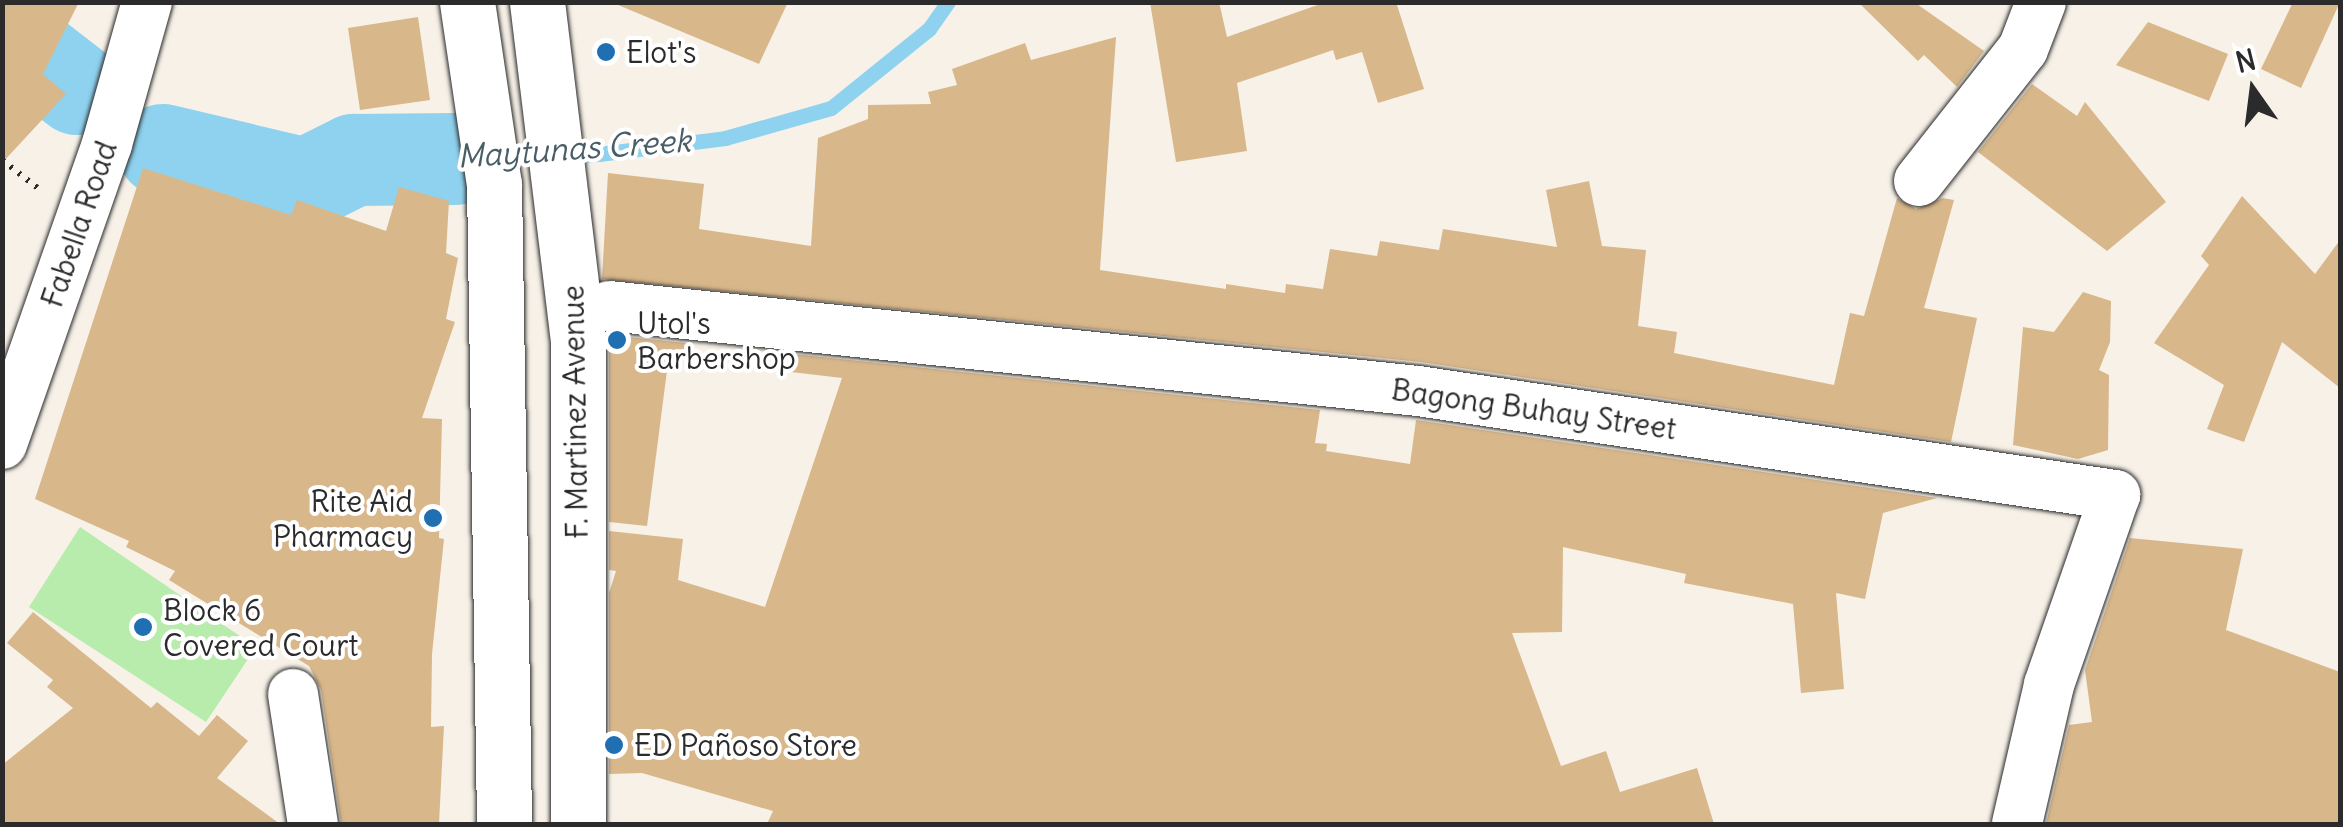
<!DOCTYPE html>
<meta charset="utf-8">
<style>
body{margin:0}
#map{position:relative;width:2343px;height:827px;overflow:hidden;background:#f7f1e8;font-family:Delius,sans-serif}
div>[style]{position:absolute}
.green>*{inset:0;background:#b7ecad}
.stream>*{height:15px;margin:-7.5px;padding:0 7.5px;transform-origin:7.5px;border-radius:7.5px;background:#8ed2ef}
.river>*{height:92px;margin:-46px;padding:0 46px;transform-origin:46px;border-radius:46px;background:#8ed2ef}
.building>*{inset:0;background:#d8b78b}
.path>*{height:6px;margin-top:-3px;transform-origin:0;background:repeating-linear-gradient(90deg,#2b2b2b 0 2.5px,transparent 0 10.5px)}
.roads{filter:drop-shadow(0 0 2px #2b2b2b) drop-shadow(0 0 2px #2b2b2b)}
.minor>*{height:50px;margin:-25px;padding:0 25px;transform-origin:25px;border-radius:25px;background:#fff}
.major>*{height:55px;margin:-27.5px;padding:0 27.5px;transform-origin:27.5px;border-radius:27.5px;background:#fff}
.dots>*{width:28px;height:28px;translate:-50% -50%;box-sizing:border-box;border:5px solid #fff;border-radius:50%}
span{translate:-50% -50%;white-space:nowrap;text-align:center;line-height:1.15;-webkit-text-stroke:8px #fff;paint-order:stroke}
.poi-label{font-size:30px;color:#2b2b2b}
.left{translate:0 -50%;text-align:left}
.right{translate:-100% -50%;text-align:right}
.street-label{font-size:30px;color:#2b2b2b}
.water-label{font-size:32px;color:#495d66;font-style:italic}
.frame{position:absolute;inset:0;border:5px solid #2b2b2b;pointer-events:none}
.north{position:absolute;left:2203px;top:40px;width:100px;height:100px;-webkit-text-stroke:8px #fff;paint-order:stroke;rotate:346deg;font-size:28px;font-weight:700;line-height:40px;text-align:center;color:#2b2b2b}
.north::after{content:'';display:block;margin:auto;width:35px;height:45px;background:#2b2b2b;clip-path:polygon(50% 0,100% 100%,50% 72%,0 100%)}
</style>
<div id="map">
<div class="green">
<i style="clip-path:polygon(80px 527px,256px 647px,206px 722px,29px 607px)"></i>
</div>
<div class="stream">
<i style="left:455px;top:159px;width:144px;rotate:-2deg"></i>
<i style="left:599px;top:154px;width:127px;rotate:-7.2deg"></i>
<i style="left:725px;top:138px;width:110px;rotate:-15.8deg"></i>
<i style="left:831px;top:108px;width:126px;rotate:-38.9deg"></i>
<i style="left:929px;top:29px;width:33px;rotate:-55deg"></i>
</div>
<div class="river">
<i style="left:2px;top:31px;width:95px;rotate:37.7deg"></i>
<i style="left:163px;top:150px;width:147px;rotate:13.4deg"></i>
<i style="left:306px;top:184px;width:54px;rotate:-26.6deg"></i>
<i style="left:354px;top:160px;width:101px;rotate:-0.6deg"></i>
</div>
<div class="building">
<i style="clip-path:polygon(2px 2px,79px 2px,43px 74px,66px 94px,2px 163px)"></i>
<i style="clip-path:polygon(611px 2px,788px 2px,759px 64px)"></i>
<i style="clip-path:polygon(1150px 2px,1219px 2px,1227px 37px,1326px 2px,1396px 2px,1424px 89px,1378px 103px,1362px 52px,1336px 60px,1333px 50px,1237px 83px,1247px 151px,1176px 162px)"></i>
<i style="clip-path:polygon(1858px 2px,1914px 2px,1984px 51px,1957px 87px,1924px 55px,1918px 61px)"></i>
<i style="clip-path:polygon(2293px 2px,2340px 2px,2301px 88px,2261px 69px)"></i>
<i style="clip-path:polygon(418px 17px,430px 100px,360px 110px,348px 28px)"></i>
<i style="clip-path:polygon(2148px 22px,2228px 54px,2209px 101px,2116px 65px)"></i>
<i style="clip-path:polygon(1116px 37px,1100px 270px,1226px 289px,1226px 284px,1285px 293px,1286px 284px,1323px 289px,1330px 249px,1377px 256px,1380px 241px,1439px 250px,1443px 229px,1557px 247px,1546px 190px,1589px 181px,1602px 246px,1646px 250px,1638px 326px,1677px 332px,1674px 353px,1834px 385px,1850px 313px,1864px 316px,1897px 198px,1916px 209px,1943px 198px,1954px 200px,1924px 308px,1977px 318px,1951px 442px,1421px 362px,602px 279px,608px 173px,704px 184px,699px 229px,811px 246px,818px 138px,868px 119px,868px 105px,931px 104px,928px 92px,957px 85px,952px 69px,1025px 43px,1031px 60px)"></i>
<i style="clip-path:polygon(2032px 84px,2077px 116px,2085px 102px,2166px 202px,2107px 251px,1978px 152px)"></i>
<i style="clip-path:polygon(143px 168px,291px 215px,297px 200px,386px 231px,399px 187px,449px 201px,446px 253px,458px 258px,446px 319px,455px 322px,422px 418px,442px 419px,439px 538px,444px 539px,432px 654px,431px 727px,444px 726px,439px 824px,341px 824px,321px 690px,309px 666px,169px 580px,175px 571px,126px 547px,129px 541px,35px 499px)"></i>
<i style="clip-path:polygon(2242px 196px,2315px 274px,2340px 240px,2340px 388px,2282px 342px,2244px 442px,2207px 429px,2224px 385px,2154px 343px,2209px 265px,2201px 256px)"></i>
<i style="clip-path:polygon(2083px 292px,2111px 301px,2110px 342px,2099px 370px,2109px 375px,2108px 450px,2078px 459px,2013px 445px,2023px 327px,2054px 332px)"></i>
<i style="clip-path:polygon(609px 335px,686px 343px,684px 357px,669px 355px,647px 526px,609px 522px)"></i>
<i style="clip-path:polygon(793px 354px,1320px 410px,1315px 443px,1327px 444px,1326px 451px,1410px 464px,1416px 420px,1937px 498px,1883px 513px,1865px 599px,1836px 593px,1844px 689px,1801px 693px,1793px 604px,1684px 583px,1686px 574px,1563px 547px,1562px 632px,1512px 633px,1561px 766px,1606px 751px,1620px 792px,1697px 768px,1714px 824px,767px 824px,773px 811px,642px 773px,609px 774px,609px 593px,616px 571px,609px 570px,609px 531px,683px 539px,678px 580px,765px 607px,842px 378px,791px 372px)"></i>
<i style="clip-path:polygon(2130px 538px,2243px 549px,2226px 630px,2340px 672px,2340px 824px,2046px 824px,2069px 725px,2092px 722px,2085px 670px)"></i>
<i style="clip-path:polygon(33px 612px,151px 708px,157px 702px,199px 736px,217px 715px,248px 741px,217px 778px,280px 824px,2px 824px,2px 765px,73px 708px,47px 687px,53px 680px,7px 643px)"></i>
</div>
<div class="path">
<i style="left:2px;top:160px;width:47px;rotate:38.1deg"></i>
</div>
<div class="roads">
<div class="minor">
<i style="left:1919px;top:181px;width:168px;rotate:-51.8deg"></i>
<i style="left:2023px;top:49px;width:50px;rotate:-69deg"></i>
<i style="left:609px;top:306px;width:813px;rotate:6deg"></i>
<i style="left:1418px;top:391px;width:705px;rotate:8.49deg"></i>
<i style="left:2115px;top:495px;width:201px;rotate:109.2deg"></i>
<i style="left:2049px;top:685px;width:143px;rotate:103deg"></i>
<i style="left:2px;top:444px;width:318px;rotate:-70.7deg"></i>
<i style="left:107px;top:144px;width:148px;rotate:-74.3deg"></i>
<i style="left:293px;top:694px;width:132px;rotate:81.3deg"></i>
</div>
<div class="major">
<i style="left:467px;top:2px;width:184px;rotate:81.6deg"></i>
<i style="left:494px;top:184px;width:640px;rotate:89.1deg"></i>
<i style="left:537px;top:2px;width:342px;rotate:83.1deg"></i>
<i style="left:578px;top:342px;width:482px;rotate:90deg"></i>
</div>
</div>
<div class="dots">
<i style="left:606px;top:52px;background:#1f6fb2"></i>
<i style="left:617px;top:340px;background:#1f6fb2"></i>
<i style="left:433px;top:518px;background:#1f6fb2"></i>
<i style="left:143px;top:627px;background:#1f6fb2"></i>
<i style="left:614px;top:745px;background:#1f6fb2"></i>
</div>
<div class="poi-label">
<span class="left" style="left:626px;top:52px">Elot's</span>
<span class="left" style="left:637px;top:340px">Utol's<br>Barbershop</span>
<span class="right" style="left:413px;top:518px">Rite Aid<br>Pharmacy</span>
<span class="left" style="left:163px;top:627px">Block 6<br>Covered Court</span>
<span class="left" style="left:634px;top:745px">ED Pañoso Store</span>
</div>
<div class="street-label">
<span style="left:79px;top:224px;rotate:-71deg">Fabella Road</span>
<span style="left:1534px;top:409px;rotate:8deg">Bagong Buhay Street</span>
<span style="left:575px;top:412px;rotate:-91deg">F. Martinez Avenue</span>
</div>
<div class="water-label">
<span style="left:574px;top:149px;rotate:-4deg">Maytunas Creek</span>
</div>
<div class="frame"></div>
<div class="north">N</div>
</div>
